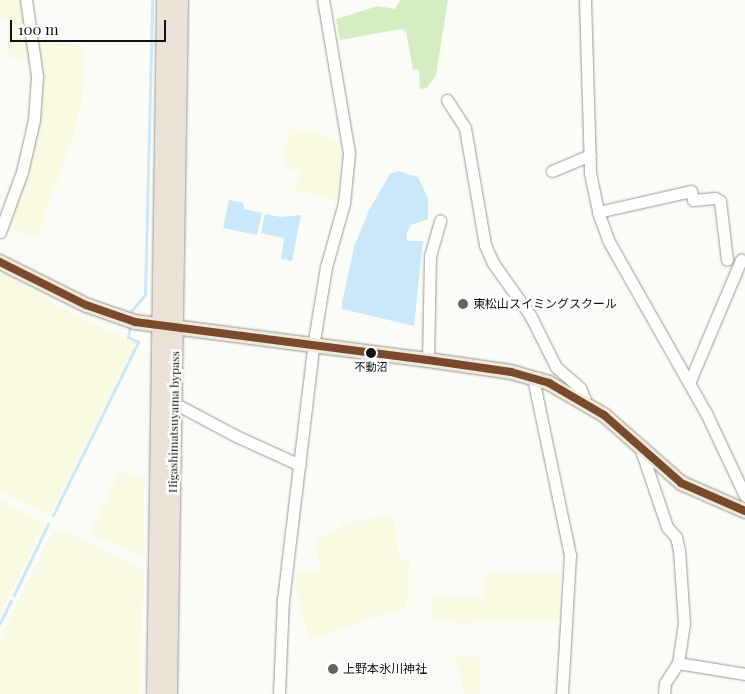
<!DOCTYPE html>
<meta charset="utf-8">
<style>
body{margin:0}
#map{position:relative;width:745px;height:694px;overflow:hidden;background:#fcfcf7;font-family:"Playfair Display","Noto Sans JP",serif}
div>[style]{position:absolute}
.farmland>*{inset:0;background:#faf9e2}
.forest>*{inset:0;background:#d6edc2}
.water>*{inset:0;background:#c9e8fa}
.stream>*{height:3px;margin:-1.5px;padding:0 1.5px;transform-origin:1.5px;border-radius:1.5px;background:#c9e8fa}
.roads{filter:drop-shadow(0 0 1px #979795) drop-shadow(0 0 1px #979795)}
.minor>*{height:11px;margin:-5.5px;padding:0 5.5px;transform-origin:5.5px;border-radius:5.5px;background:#fffffe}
.major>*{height:14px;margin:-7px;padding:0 7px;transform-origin:7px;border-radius:7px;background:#eee9da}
.highway>*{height:16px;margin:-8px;padding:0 8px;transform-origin:8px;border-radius:8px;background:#ece1d6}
.bus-1>*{height:8px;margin:-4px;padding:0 4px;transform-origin:4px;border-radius:4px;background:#7a4b2a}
.dots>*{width:14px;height:14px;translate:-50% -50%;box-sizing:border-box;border:2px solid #fff;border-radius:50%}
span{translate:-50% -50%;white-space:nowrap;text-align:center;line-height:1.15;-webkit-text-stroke:5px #fff;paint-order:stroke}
.bus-label{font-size:11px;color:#111}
.poi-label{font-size:12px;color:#111}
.left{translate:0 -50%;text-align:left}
.street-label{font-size:12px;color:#111}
.scale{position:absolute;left:10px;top:20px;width:156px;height:22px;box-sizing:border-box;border:2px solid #111;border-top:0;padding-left:6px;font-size:15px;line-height:18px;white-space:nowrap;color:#111;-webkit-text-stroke:4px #fff;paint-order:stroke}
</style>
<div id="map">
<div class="farmland">
<i style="clip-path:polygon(0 0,22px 0,30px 60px,7px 57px,7px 19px,0 18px)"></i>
<i style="clip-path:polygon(35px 40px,85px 46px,82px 99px,73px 136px,37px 237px,8px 227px,35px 141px,41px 104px,40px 65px)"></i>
<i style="clip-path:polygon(290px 128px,318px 133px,341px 142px,337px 201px,295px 190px,299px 172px,281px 166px)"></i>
<i style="clip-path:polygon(0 269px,59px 307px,136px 343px,50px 516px,0 492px)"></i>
<i style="clip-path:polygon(120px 470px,143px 479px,145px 557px,89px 534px)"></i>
<i style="clip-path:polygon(0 500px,45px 523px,0 615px)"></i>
<i style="clip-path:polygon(393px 515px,400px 558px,410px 560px,406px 609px,367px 619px,309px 641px,293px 579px,296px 574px,320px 569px,315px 539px,341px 528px,340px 524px)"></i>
<i style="clip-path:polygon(60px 529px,140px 568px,144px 573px,139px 694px,0 694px,0 639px,47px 543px,53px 532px)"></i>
<i style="clip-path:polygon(485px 573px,559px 573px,559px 620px,486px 620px,459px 624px,431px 618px,432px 596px,484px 598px)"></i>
<i style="clip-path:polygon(454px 657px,481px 657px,479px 694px,465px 694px)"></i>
</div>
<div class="forest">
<i style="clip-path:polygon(400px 0,448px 0,436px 75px,427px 88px,420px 89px,419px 69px,413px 70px,406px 32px,401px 29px,340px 40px,336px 19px,378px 6px,395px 9px)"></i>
</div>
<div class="water">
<i style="clip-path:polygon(398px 171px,418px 177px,428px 198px,428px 219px,411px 225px,407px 232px,407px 241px,423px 241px,414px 326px,342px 309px,342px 303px,354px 247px,369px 210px,390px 174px)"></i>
<i style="clip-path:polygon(229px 200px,243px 203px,244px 209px,262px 213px,257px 235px,223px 228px)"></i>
<i style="clip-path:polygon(265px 214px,281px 217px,301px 215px,292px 261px,281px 259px,284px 238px,261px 233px)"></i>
</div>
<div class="stream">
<i style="left:130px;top:316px;width:5px;rotate:-79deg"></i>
<i style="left:131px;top:311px;width:21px;rotate:-49deg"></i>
<i style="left:145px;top:295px;width:295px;rotate:-88.6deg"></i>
<i style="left:53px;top:515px;width:193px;rotate:-63.8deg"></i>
<i style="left:138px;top:342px;width:11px;rotate:-153deg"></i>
<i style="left:128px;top:337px;width:12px;rotate:-81deg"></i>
<i style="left:14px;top:595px;width:79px;rotate:-64.4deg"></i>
<i style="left:0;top:623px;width:25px;rotate:-64deg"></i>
</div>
<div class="roads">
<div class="minor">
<i style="left:585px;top:0;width:173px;rotate:88.3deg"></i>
<i style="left:590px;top:173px;width:40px;rotate:78deg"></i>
<i style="left:598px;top:212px;width:30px;rotate:70deg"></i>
<i style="left:608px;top:240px;width:199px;rotate:60.5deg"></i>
<i style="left:706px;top:413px;width:92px;rotate:64.8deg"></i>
<i style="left:447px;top:100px;width:33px;rotate:57deg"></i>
<i style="left:465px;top:128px;width:119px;rotate:80.3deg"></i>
<i style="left:485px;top:245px;width:20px;rotate:66deg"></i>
<i style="left:493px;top:263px;width:64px;rotate:54.6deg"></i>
<i style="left:530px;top:315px;width:58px;rotate:63.4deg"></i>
<i style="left:556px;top:367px;width:32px;rotate:41deg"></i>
<i style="left:580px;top:388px;width:15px;rotate:67deg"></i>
<i style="left:552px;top:171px;width:41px;rotate:-22.8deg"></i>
<i style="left:598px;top:212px;width:95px;rotate:-12.7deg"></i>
<i style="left:691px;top:191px;width:9px;rotate:77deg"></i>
<i style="left:693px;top:200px;width:22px;rotate:-5deg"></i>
<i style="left:715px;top:198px;width:6px;rotate:31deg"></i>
<i style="left:720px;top:201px;width:59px;rotate:83.2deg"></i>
<i style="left:0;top:232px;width:64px;rotate:-69.9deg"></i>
<i style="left:22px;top:172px;width:53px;rotate:-77deg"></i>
<i style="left:34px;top:120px;width:44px;rotate:-86.1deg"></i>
<i style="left:37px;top:76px;width:77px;rotate:-98.2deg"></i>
<i style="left:428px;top:360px;width:104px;rotate:-88.9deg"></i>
<i style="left:430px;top:256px;width:37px;rotate:-74deg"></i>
<i style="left:533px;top:378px;width:181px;rotate:78.2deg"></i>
<i style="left:570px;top:555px;width:139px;rotate:93.3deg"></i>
<i style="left:689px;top:383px;width:134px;rotate:-67.1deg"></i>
<i style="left:174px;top:403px;width:70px;rotate:28deg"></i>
<i style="left:236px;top:436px;width:70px;rotate:24.4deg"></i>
<i style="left:641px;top:450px;width:81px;rotate:71.3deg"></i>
<i style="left:667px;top:527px;width:13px;rotate:48deg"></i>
<i style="left:676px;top:537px;width:13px;rotate:77deg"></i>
<i style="left:679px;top:550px;width:73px;rotate:86.1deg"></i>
<i style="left:684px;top:623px;width:40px;rotate:98.5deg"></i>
<i style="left:678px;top:663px;width:24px;rotate:123deg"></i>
<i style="left:665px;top:683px;width:11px;rotate:95deg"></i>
<i style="left:678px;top:663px;width:68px;rotate:9.3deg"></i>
<i style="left:279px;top:694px;width:94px;rotate:-87.6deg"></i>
<i style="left:283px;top:600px;width:255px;rotate:-83.2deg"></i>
<i style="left:313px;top:347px;width:81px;rotate:-80.8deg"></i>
<i style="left:326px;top:267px;width:66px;rotate:-74.3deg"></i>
<i style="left:344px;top:203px;width:50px;rotate:-84.3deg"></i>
<i style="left:349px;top:153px;width:155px;rotate:-99.6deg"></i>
</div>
<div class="major">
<i style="left:0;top:262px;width:96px;rotate:26.6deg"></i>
<i style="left:86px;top:305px;width:52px;rotate:19.1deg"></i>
<i style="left:135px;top:322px;width:295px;rotate:7.4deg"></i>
<i style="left:428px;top:360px;width:84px;rotate:8.2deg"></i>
<i style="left:511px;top:372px;width:40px;rotate:16deg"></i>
<i style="left:549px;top:383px;width:64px;rotate:30.2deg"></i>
<i style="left:604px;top:415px;width:103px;rotate:41.4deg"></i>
<i style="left:681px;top:483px;width:70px;rotate:23.6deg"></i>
</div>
<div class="highway">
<i style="left:155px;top:694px;width:694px;rotate:-89.17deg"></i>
<i style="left:169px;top:694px;width:694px;rotate:-89.09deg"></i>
</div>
</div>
<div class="bus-1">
<i style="left:0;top:262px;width:96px;rotate:26.6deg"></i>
<i style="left:86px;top:305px;width:52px;rotate:19.1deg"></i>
<i style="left:135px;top:322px;width:295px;rotate:7.4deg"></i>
<i style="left:428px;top:360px;width:84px;rotate:8.2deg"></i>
<i style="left:511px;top:372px;width:40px;rotate:16deg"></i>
<i style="left:549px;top:383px;width:64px;rotate:30.2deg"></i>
<i style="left:604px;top:415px;width:103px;rotate:41.4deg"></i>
<i style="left:681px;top:483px;width:70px;rotate:23.6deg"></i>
</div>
<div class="dots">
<i style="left:463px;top:304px;background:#636362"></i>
<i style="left:371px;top:353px;background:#111"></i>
<i style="left:333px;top:669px;background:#636362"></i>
</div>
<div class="bus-label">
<span style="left:371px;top:367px">不動沼</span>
</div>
<div class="poi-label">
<span class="left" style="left:473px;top:304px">東松山スイミングスクール</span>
<span class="left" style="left:343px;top:669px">上野本氷川神社</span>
</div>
<div class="street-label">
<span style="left:174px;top:422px;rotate:-89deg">Higashimatsuyama bypass</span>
</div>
<div class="scale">100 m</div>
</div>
